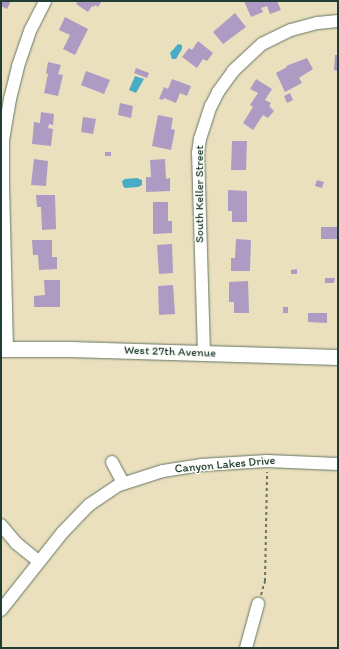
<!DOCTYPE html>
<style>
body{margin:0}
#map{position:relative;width:339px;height:649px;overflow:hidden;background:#eae0bd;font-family:Itim,sans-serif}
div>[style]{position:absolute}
.water>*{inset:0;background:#47adc6}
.building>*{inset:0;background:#ae9bc3}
.path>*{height:2px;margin-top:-1px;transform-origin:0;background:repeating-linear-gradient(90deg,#667664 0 3px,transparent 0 6px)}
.roads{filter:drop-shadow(0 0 1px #667664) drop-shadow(0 0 1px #667664)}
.minor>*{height:12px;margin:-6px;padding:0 6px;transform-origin:6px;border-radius:6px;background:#fff}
.major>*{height:15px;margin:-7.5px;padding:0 7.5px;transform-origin:7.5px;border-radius:7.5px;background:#fff}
span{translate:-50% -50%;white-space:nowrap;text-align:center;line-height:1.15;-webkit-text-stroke:3px #fdfcf7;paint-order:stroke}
.street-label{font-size:12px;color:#1f3d34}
.frame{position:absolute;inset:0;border:2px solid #1f3d34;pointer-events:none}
</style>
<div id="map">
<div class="water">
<i style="clip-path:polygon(178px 44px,182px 45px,182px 49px,176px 59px,172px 59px,170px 53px)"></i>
<i style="clip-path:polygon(135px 76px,144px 79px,136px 93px,129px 90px)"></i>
<i style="clip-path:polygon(137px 178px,142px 180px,142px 185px,138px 187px,125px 188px,123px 186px,122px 181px,125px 179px)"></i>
</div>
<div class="building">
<i style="clip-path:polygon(1px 1px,11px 1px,7px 9px,1px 6px)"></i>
<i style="clip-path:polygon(78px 1px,102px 1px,98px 7px,95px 5px,94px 7px,92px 6px,88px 12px,76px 4px)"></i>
<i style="clip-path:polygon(244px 1px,277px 1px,281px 10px,270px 14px,267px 6px,261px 8px,263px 12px,251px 17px)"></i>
<i style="clip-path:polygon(235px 13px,246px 27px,223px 44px,213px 32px)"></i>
<i style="clip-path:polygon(65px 17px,88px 29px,75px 55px,63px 49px,70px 35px,59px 30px)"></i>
<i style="clip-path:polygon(198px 41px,213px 53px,207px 61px,203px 59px,197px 68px,182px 57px,189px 48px,192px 50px)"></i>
<i style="clip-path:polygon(335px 55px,338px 55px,338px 71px,334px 70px)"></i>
<i style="clip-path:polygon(307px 58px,313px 69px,299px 78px,302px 83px,285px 92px,276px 73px,287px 67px,286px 66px)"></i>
<i style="clip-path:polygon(48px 62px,61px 65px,58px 74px,63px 75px,58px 96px,44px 93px,48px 74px,46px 73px)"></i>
<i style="clip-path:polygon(136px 68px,149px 73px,147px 78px,134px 73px)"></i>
<i style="clip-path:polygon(86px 71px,110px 80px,104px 94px,81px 85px)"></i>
<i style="clip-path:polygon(172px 79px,191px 86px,187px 96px,180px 93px,176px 103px,164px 98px,163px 100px,159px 99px,164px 87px,168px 89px)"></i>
<i style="clip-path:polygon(256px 79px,272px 89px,265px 100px,271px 103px,269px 106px,274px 111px,268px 118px,263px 115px,253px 130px,243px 123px,253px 107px,250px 105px,258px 93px,250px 89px)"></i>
<i style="clip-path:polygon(290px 93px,293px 100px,287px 103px,284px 96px)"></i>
<i style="clip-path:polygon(120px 103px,133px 106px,131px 118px,118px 115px)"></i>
<i style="clip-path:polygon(41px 112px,54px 114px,53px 125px,49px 124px,48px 128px,53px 129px,51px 146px,32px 144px,34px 122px,40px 123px)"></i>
<i style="clip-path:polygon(158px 115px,173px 118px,171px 129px,175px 130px,171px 150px,152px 146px)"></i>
<i style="clip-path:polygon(83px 117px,96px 119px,93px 134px,81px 132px)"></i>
<i style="clip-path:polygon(232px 141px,247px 141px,246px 170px,231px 170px)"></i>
<i style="clip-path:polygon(105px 152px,111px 152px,111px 156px,105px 156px)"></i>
<i style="clip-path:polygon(34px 159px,48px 161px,46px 186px,31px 185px)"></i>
<i style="clip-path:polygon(165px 159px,166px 179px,170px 178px,170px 191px,146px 192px,146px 177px,151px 177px,150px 160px)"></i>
<i style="clip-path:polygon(317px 180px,324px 182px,322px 188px,315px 186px)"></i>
<i style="clip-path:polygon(228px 190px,247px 191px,247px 222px,232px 222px,232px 211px,228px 211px)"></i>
<i style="clip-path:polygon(36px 195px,55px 195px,56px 229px,42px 230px,41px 207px,37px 207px)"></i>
<i style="clip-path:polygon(153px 202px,168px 202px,168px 221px,172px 221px,172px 233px,153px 234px)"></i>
<i style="clip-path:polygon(321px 227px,338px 227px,338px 239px,321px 239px)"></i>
<i style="clip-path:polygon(236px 239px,251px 240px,250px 271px,231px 271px,231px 258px,235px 258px)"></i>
<i style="clip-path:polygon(32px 240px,52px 240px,52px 257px,57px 257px,57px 269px,39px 270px,38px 255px,33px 255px)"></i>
<i style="clip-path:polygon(172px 244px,173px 273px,159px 274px,157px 245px)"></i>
<i style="clip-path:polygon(297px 269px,297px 274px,291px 274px,291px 270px)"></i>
<i style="clip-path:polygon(325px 278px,335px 278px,334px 283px,325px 283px)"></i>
<i style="clip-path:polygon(44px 280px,60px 280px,60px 307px,34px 307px,34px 296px,45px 295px)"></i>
<i style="clip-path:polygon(248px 281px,249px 313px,234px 313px,234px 302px,229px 302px,229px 282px)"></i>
<i style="clip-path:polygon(173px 285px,175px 314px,159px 315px,158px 286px)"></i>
<i style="clip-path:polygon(283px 307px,288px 307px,288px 313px,283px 313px)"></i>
<i style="clip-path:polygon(308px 313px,327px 313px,327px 323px,308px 322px)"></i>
</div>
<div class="path">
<i style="left:261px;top:595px;width:15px;rotate:-74deg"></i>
<i style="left:265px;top:581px;width:109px;rotate:-88.9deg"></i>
</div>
<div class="roads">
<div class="minor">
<i style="left:7px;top:349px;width:166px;rotate:-91.4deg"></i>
<i style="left:3px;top:183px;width:43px;rotate:-90deg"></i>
<i style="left:3px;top:140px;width:42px;rotate:-80.3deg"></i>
<i style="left:10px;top:99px;width:34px;rotate:-76deg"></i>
<i style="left:18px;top:66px;width:39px;rotate:-71deg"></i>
<i style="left:31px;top:29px;width:31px;rotate:-63deg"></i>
<i style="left:204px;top:353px;width:200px;rotate:-91.7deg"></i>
<i style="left:198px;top:153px;width:14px;rotate:-82deg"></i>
<i style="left:200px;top:139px;width:35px;rotate:-72deg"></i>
<i style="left:211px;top:106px;width:16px;rotate:-63deg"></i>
<i style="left:218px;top:92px;width:26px;rotate:-54deg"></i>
<i style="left:233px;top:71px;width:40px;rotate:-43deg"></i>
<i style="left:262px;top:44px;width:32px;rotate:-26deg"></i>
<i style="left:291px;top:30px;width:28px;rotate:-15deg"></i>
<i style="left:318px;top:23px;width:20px;rotate:-6deg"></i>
<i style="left:112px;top:462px;width:24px;rotate:62deg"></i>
<i style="left:1px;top:525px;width:23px;rotate:50deg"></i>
<i style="left:16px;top:543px;width:28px;rotate:39deg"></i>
<i style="left:1px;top:610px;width:98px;rotate:-51.6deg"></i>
<i style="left:62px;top:533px;width:39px;rotate:-46deg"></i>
<i style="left:89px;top:505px;width:36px;rotate:-34deg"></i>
<i style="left:119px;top:485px;width:46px;rotate:-17.7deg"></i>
<i style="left:163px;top:471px;width:38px;rotate:-9deg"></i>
<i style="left:201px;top:465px;width:66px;rotate:-3.5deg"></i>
<i style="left:267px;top:461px;width:71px;rotate:2.4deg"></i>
<i style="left:246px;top:648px;width:46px;rotate:-74.7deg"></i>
</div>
<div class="major">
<i style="left:1px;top:349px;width:68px"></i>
<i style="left:69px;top:349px;width:269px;rotate:1.7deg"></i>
</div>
</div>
<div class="street-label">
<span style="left:200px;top:194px;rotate:-90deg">South Keller Street</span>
<span style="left:170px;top:352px;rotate:2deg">West 27th Avenue</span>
<span style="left:225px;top:465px;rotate:-5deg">Canyon Lakes Drive</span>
</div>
<div class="frame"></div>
</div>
